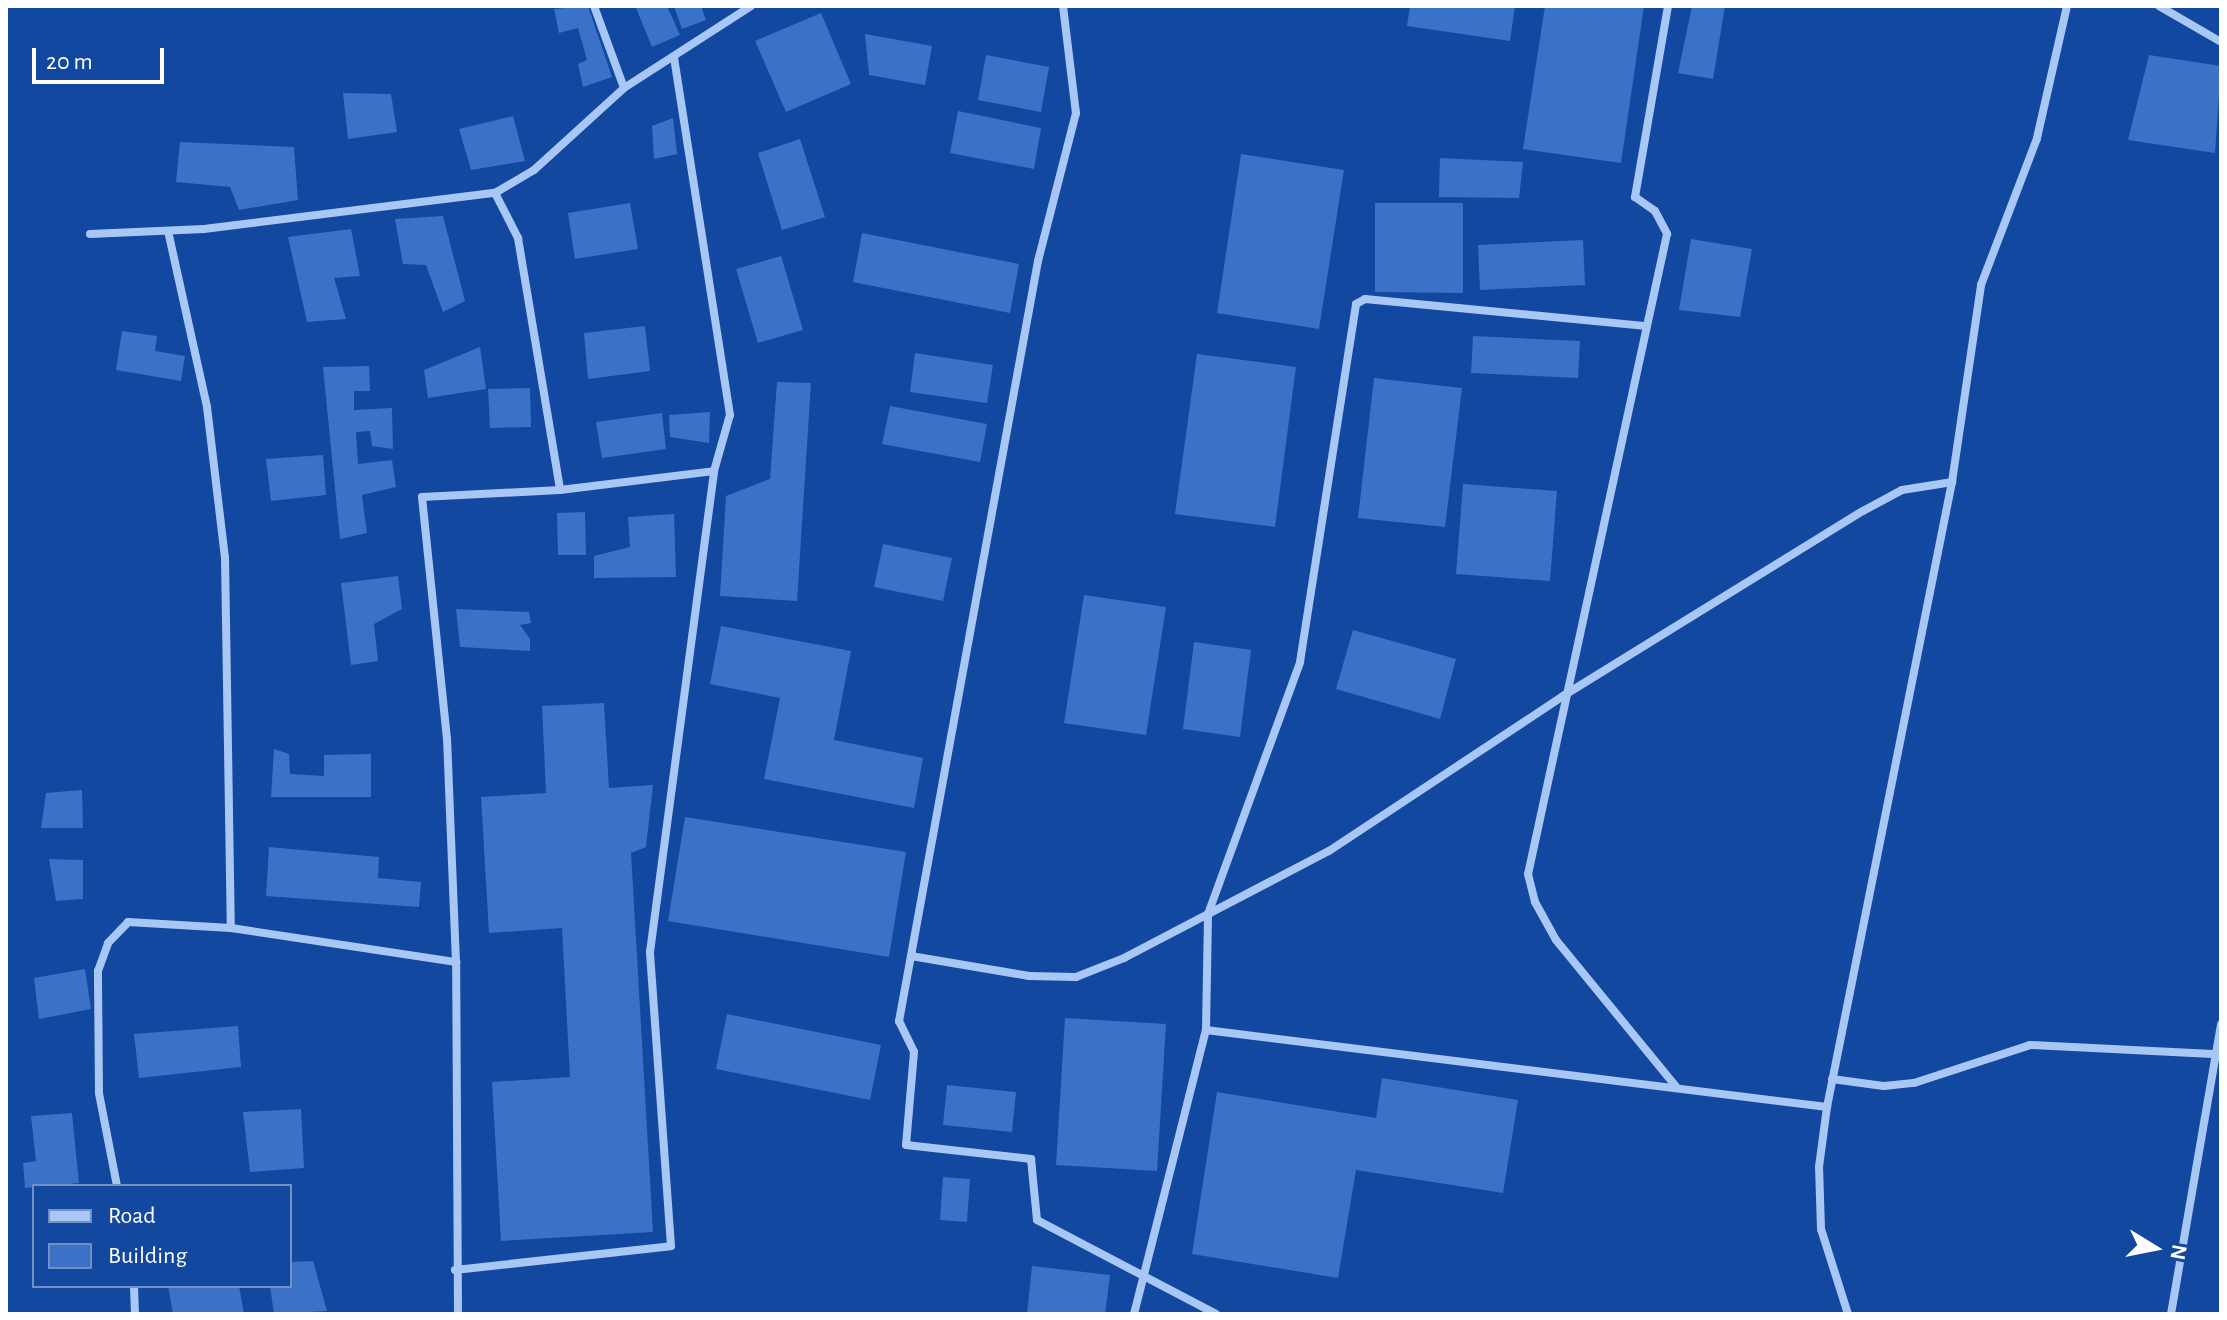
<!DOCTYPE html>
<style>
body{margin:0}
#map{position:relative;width:2227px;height:1320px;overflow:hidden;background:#12489f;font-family:"Alegreya Sans",sans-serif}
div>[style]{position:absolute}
.building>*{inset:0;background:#3b71c6}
.minor>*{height:8px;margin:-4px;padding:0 4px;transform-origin:4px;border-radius:4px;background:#a9c7f5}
span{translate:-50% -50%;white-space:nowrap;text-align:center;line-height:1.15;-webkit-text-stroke:8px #12489f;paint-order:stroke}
.frame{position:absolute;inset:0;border:8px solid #fff;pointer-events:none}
.legend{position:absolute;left:32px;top:1184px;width:260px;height:104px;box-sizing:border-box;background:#12489f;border:2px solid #7191c5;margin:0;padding:10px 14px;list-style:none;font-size:24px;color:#fff}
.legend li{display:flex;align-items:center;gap:16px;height:40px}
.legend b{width:40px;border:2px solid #7191c5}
.north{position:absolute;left:2115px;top:1208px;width:80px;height:80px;-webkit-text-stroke:6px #12489f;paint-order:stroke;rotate:100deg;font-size:22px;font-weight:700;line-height:32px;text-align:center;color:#fff}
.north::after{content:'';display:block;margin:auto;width:28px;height:36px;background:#fff;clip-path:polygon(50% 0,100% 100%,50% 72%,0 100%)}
.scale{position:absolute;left:32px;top:48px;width:132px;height:36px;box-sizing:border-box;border:4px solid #fff;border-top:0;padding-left:10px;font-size:24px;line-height:28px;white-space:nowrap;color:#fff;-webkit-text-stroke:6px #12489f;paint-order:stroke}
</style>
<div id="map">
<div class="building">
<i style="clip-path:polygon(588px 6px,612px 77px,583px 87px,578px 64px,587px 60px,578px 28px,559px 33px,554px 9px)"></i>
<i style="clip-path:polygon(640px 6px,667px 6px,680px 35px,652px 47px,636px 8px)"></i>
<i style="clip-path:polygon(674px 6px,701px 6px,706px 20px,682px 29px)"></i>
<i style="clip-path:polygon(1410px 6px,1515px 6px,1510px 41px,1407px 26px)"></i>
<i style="clip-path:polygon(1545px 6px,1644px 6px,1621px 163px,1523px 149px)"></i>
<i style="clip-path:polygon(1692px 6px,1725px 6px,1713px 79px,1678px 73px)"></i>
<i style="clip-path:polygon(821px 13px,851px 84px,786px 112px,755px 41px)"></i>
<i style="clip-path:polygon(865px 34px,932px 46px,925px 85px,869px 75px)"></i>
<i style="clip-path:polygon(986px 55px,1049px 67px,1041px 112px,978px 100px)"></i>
<i style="clip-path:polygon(2149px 55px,2221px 66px,2215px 153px,2128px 140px)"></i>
<i style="clip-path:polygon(343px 93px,391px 94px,397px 132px,348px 139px)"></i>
<i style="clip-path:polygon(958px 111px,1041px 128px,1034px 169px,950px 153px)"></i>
<i style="clip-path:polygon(513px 116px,525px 161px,471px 170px,459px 129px)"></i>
<i style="clip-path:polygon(673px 118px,677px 154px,654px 159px,652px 126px)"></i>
<i style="clip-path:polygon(800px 139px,825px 217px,782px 230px,758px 153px)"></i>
<i style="clip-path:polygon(180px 142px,294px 147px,298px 200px,239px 210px,230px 187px,176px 182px)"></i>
<i style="clip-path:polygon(1241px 154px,1344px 170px,1319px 329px,1217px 313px)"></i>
<i style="clip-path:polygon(1440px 158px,1523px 162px,1519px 198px,1439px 197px)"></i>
<i style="clip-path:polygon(630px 203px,638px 249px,575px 259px,568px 213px)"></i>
<i style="clip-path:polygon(1375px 203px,1463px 203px,1463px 293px,1375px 292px)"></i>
<i style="clip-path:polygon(443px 216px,465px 301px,443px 312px,426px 265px,403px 264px,395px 219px)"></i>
<i style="clip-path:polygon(351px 229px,360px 276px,334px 278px,346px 319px,307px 322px,288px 237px)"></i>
<i style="clip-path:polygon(862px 233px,1019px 264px,1010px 313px,853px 282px)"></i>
<i style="clip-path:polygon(1691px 239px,1752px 249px,1740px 317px,1679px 310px)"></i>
<i style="clip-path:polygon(1583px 240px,1585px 285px,1480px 290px,1478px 245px)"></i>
<i style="clip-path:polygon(781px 256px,803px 330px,758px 343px,736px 269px)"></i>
<i style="clip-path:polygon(645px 326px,650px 371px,588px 379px,584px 333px)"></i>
<i style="clip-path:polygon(122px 331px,157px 336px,155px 351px,185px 356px,181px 381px,116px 370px)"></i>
<i style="clip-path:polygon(1473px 336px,1580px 341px,1578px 378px,1471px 373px)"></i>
<i style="clip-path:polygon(480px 347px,486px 389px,428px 398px,424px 370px)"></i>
<i style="clip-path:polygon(915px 353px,993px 365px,987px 403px,910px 392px)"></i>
<i style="clip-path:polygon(1197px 354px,1296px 367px,1275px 527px,1175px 514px)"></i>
<i style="clip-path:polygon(369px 366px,370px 391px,354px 391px,354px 410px,392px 408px,393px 449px,372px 446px,370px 431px,356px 432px,358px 464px,392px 460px,396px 487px,362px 495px,367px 533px,340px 539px,323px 367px)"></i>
<i style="clip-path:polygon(1374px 378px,1462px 388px,1445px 527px,1358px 518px)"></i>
<i style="clip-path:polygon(777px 382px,811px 383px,797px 601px,720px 596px,726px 496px,770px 479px)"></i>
<i style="clip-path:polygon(530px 388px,531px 427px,490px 428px,488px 389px)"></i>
<i style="clip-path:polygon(890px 406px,987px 424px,980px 462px,882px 444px)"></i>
<i style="clip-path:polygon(710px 412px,709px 443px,670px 437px,669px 415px)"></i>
<i style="clip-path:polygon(662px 413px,666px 449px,602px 458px,596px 422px)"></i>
<i style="clip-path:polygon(323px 455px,326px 495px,271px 501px,266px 459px)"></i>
<i style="clip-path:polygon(1463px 484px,1557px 491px,1550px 581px,1456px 574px)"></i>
<i style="clip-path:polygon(585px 512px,586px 555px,558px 555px,557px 513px)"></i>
<i style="clip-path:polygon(674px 514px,676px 577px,594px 578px,594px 556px,630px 547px,628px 517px)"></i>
<i style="clip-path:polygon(883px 544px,952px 558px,943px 601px,874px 587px)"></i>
<i style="clip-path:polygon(398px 576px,402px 609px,374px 624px,378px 661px,351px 665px,341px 583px)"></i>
<i style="clip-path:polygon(1084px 595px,1166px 607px,1146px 735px,1064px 723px)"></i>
<i style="clip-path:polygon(456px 609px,529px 612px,531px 623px,520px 625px,530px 639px,530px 651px,460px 647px)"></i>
<i style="clip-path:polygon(721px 626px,851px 651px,834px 740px,923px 758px,914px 808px,764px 779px,780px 698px,710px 684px)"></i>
<i style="clip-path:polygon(1353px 630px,1456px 659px,1440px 719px,1336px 689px)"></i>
<i style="clip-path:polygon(1194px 642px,1251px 650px,1240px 737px,1183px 729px)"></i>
<i style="clip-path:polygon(604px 703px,609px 788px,653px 785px,646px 847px,631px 853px,653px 1232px,501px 1241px,492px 1082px,570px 1077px,562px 928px,489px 933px,481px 797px,546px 793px,542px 706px)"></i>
<i style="clip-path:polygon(274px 749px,289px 754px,290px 774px,324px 776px,324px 755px,371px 754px,371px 797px,271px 797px)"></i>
<i style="clip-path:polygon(82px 790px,83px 828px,41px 828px,46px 793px)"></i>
<i style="clip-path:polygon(685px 817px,906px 852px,889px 957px,668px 921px)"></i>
<i style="clip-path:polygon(269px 847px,379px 857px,378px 878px,421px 882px,419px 907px,266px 896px)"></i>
<i style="clip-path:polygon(49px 859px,83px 860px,83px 899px,56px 901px)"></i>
<i style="clip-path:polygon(85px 969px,91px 1009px,39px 1019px,34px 978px)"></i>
<i style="clip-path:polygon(727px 1014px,881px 1045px,870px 1100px,716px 1069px)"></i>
<i style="clip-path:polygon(1065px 1018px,1166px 1024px,1157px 1171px,1056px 1165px)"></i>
<i style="clip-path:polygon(238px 1026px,241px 1067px,139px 1078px,134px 1034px)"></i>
<i style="clip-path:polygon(1382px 1078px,1518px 1100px,1503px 1193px,1356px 1170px,1338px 1278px,1192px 1254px,1217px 1092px,1376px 1118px)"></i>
<i style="clip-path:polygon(947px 1085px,1016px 1092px,1012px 1132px,943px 1125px)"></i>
<i style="clip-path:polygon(301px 1109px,304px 1168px,250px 1172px,243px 1112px)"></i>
<i style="clip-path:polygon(72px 1113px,79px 1183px,25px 1188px,23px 1163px,36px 1161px,31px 1116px)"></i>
<i style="clip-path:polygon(943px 1177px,970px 1179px,967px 1222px,940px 1220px)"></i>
<i style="clip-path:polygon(313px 1261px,327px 1311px,274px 1314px,270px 1286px,290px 1286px,290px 1262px)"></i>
<i style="clip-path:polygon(1032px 1266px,1110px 1275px,1105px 1314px,1027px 1314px)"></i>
<i style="clip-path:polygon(168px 1286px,239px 1286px,244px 1314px,173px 1314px)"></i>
</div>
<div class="minor">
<i style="left:594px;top:6px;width:87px;rotate:69.9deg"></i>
<i style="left:1063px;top:6px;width:108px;rotate:83.1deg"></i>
<i style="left:1076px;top:113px;width:153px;rotate:104.4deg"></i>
<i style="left:1038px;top:261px;width:773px;rotate:100.36deg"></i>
<i style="left:899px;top:1021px;width:34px;rotate:64deg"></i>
<i style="left:914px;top:1052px;width:93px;rotate:94.9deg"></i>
<i style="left:906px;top:1145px;width:126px;rotate:6.4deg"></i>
<i style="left:1031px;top:1159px;width:61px;rotate:84.4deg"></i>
<i style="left:1037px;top:1220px;width:202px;rotate:27.7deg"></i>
<i style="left:1668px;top:6px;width:194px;rotate:99.8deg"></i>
<i style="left:1635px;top:197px;width:24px;rotate:35deg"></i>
<i style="left:1655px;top:211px;width:26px;rotate:62deg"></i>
<i style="left:1667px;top:234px;width:655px;rotate:102.25deg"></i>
<i style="left:1528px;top:874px;width:29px;rotate:76deg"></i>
<i style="left:1535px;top:902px;width:43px;rotate:61.1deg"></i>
<i style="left:1556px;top:940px;width:191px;rotate:50.7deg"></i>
<i style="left:2159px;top:6px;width:72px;rotate:30.1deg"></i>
<i style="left:495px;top:193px;width:51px;rotate:62.9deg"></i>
<i style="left:518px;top:238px;width:255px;rotate:80.5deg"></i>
<i style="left:168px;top:231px;width:180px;rotate:77.5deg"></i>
<i style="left:207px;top:407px;width:151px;rotate:83.2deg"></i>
<i style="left:225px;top:557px;width:371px;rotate:89.1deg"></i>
<i style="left:90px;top:234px;width:114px;rotate:-2.5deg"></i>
<i style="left:204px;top:229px;width:293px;rotate:-7.1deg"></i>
<i style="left:495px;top:193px;width:45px;rotate:-30.5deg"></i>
<i style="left:534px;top:170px;width:122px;rotate:-42.3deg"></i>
<i style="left:624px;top:88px;width:151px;rotate:-32.8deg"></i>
<i style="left:911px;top:956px;width:120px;rotate:9.6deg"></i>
<i style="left:1029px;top:976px;width:47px;rotate:1.2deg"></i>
<i style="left:1076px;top:977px;width:52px;rotate:-21.6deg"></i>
<i style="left:1124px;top:958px;width:231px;rotate:-27.6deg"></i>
<i style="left:1329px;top:851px;width:281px;rotate:-33.5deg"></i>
<i style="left:1563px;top:696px;width:352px;rotate:-31.7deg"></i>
<i style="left:1863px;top:511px;width:44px;rotate:-28.3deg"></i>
<i style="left:1902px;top:490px;width:51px;rotate:-9.1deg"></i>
<i style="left:1206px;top:1030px;width:626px;rotate:7.07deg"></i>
<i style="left:1832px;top:1079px;width:52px;rotate:7.7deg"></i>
<i style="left:1884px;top:1086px;width:30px;rotate:-6deg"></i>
<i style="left:1914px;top:1083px;width:122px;rotate:-18.1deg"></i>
<i style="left:2030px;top:1045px;width:183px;rotate:2.8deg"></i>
<i style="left:117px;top:1186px;width:95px;rotate:-101deg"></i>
<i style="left:99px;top:1093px;width:122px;rotate:-90.5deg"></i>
<i style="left:98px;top:971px;width:30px;rotate:-70deg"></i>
<i style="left:108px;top:943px;width:29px;rotate:-46deg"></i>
<i style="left:128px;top:922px;width:103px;rotate:3.3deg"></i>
<i style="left:231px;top:928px;width:228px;rotate:8.6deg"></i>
<i style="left:455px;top:1270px;width:217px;rotate:-6.3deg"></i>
<i style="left:671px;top:1246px;width:295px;rotate:-94.1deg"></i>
<i style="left:650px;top:952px;width:485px;rotate:-82.4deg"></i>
<i style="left:714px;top:471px;width:58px;rotate:-74.1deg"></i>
<i style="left:730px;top:415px;width:361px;rotate:-98.9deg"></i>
<i style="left:134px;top:1286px;width:28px;rotate:88deg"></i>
<i style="left:458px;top:1314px;width:352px;rotate:-90.3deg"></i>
<i style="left:456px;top:962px;width:223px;rotate:-92.3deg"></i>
<i style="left:447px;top:739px;width:243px;rotate:-95.9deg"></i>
<i style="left:422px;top:497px;width:138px;rotate:-2.9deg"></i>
<i style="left:560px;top:490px;width:155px;rotate:-7deg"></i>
<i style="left:1134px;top:1314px;width:293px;rotate:-75.8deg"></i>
<i style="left:1206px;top:1030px;width:116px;rotate:-89deg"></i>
<i style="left:1208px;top:914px;width:268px;rotate:-69.9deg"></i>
<i style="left:1300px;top:662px;width:362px;rotate:-81.1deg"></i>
<i style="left:1356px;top:304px;width:10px;rotate:-29deg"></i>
<i style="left:1365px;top:299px;width:283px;rotate:5.5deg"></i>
<i style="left:1848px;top:1314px;width:89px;rotate:-107.6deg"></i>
<i style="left:1821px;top:1229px;width:62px;rotate:-91.8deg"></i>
<i style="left:1819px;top:1167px;width:61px;rotate:-82.4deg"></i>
<i style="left:1827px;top:1107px;width:637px;rotate:-78.69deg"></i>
<i style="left:1952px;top:482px;width:199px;rotate:-81.6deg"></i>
<i style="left:1981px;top:285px;width:157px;rotate:-69.1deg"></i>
<i style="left:2037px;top:138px;width:135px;rotate:-77.2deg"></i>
<i style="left:2171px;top:1314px;width:294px;rotate:-80.2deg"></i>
</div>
<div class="frame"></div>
<ul class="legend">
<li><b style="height:10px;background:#a9c7f5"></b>Road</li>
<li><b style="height:22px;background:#3b71c6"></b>Building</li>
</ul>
<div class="north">N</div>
<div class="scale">20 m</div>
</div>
